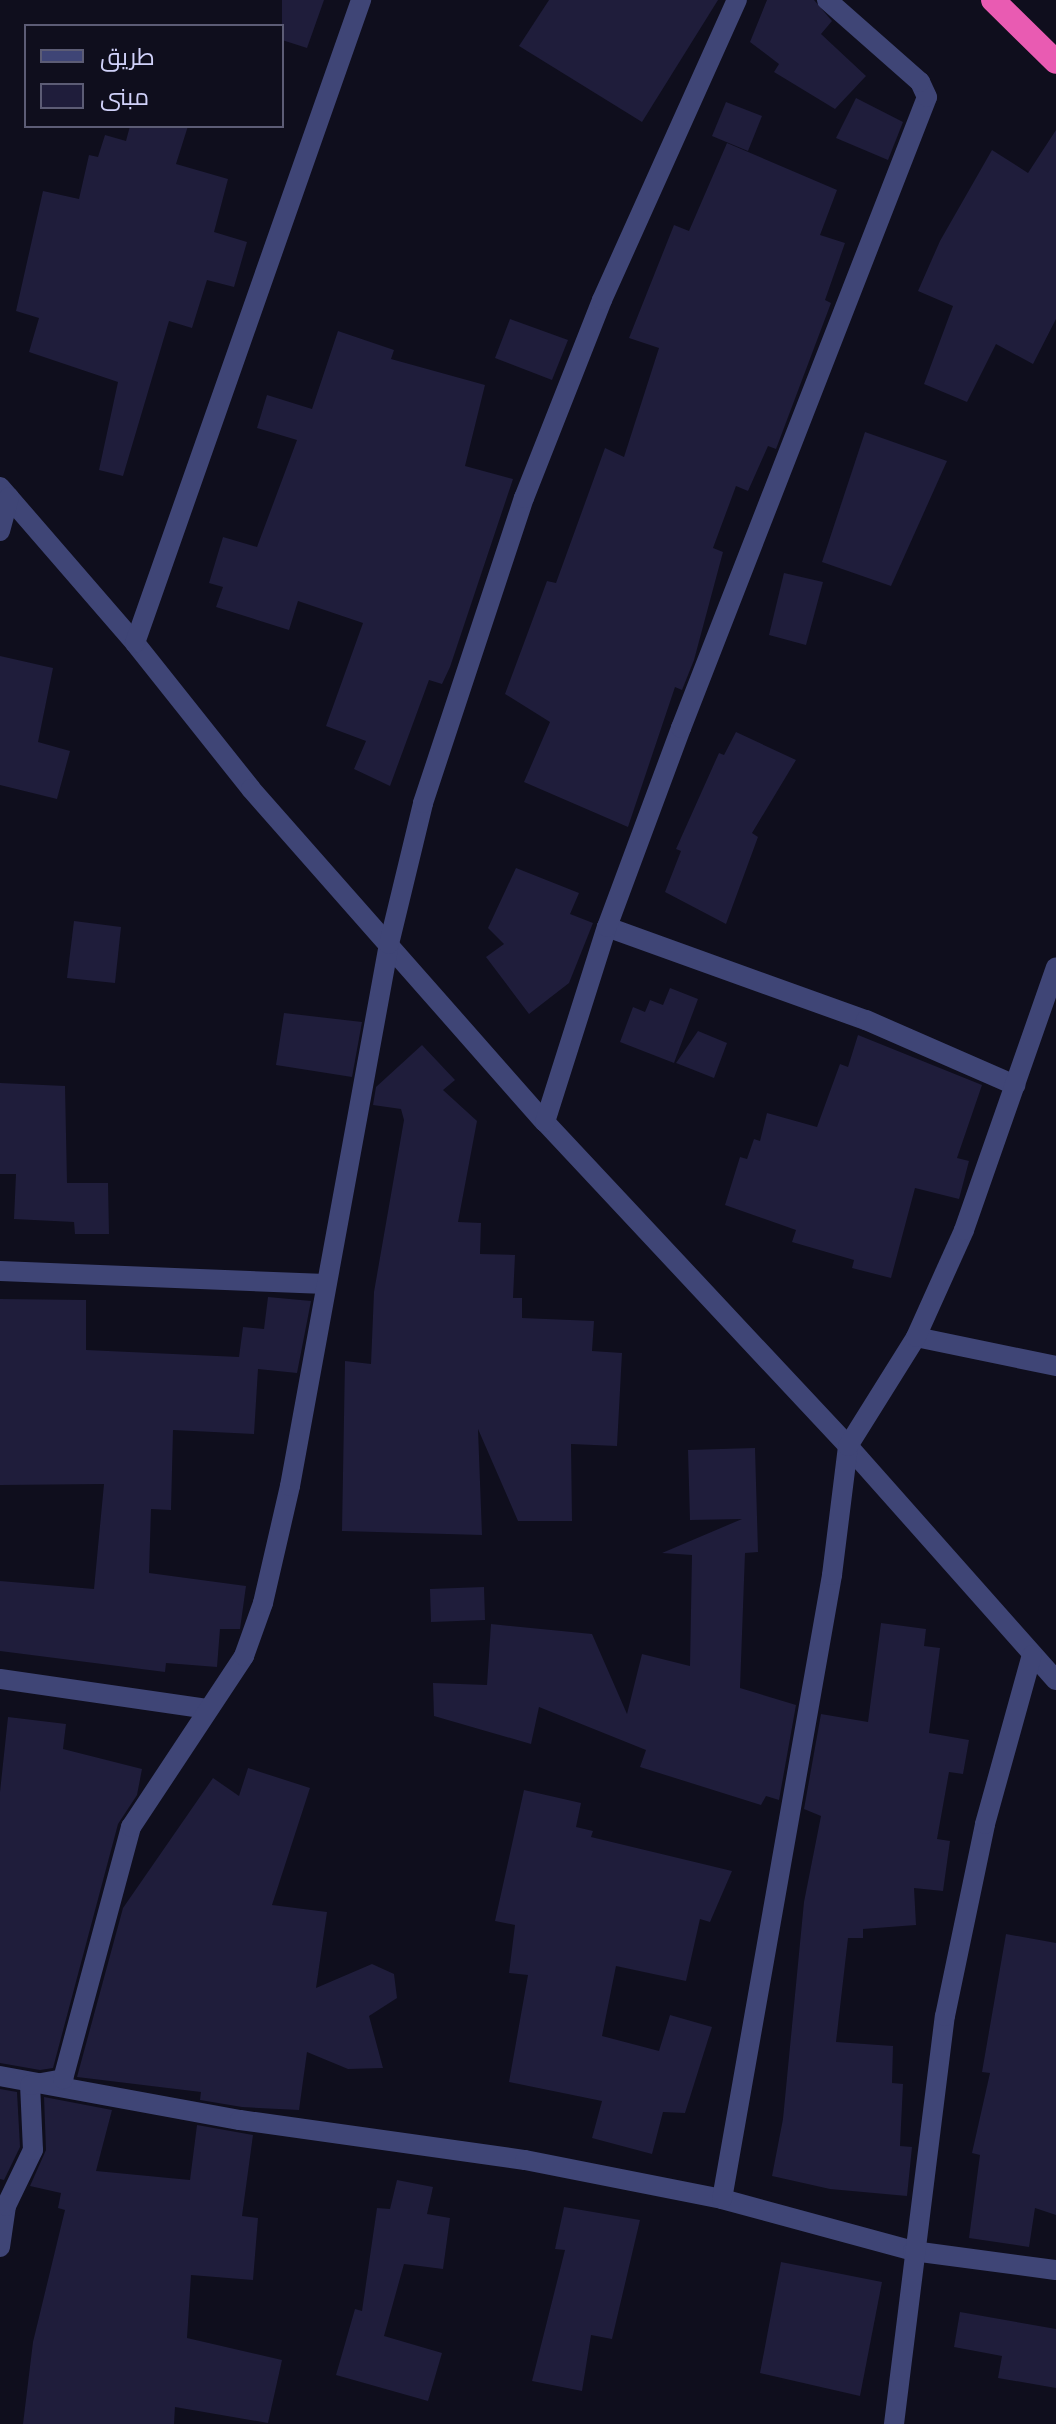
<!DOCTYPE html>
<meta charset="utf-8">
<style>
body{margin:0}
#map{position:relative;width:1056px;height:2424px;overflow:hidden;background:#0f0e1d;font-family:"Golos Text",Cairo,sans-serif}
div>[style]{position:absolute}
.building>*{inset:0;background:#1f1d3b}
.minor>*{height:20px;margin:-10px;padding:0 10px;transform-origin:10px;border-radius:10px;background:#3f4576}
.highway>*{height:24px;margin:-12px;padding:0 12px;transform-origin:12px;border-radius:12px;background:#e95bb2}
span{translate:-50% -50%;white-space:nowrap;text-align:center;line-height:1.15;-webkit-text-stroke:7px #0f0e1d;paint-order:stroke}
.legend{position:absolute;left:24px;top:24px;width:260px;height:104px;box-sizing:border-box;background:#0f0e1d;border:2px solid #5c5c75;margin:0;padding:10px 14px;list-style:none;font-size:24px;color:#d0d1f9}
.legend li{display:flex;align-items:center;gap:16px;height:40px}
.legend b{width:40px;border:2px solid #5c5c75}
</style>
<div id="map">
<div class="building">
<i style="clip-path:polygon(282px 0,324px 0,307px 48px,282px 40px)"></i>
<i style="clip-path:polygon(549px 0,718px 0,642px 122px,519px 46px)"></i>
<i style="clip-path:polygon(767px 0,814px 0,832px 21px,821px 34px,866px 76px,835px 109px,774px 72px,779px 64px,750px 42px)"></i>
<i style="clip-path:polygon(856px 98px,903px 122px,888px 160px,836px 138px)"></i>
<i style="clip-path:polygon(726px 102px,762px 116px,748px 151px,712px 136px)"></i>
<i style="clip-path:polygon(130px 126px,188px 126px,176px 164px,228px 179px,214px 232px,247px 242px,234px 287px,207px 280px,192px 328px,169px 321px,123px 476px,99px 470px,118px 382px,29px 352px,39px 318px,16px 311px,43px 191px,79px 199px,89px 155px,98px 157px,105px 135px,126px 141px)"></i>
<i style="clip-path:polygon(1056px 130px,1056px 319px,1033px 364px,996px 344px,967px 402px,924px 384px,953px 306px,918px 291px,940px 241px,992px 150px,1028px 173px)"></i>
<i style="clip-path:polygon(727px 143px,837px 190px,820px 235px,845px 243px,825px 300px,831px 303px,776px 449px,768px 446px,748px 491px,736px 486px,713px 548px,723px 552px,694px 660px,682px 690px,675px 687px,628px 827px,524px 782px,550px 722px,505px 694px,547px 581px,556px 583px,605px 448px,624px 457px,659px 348px,629px 338px,674px 225px,689px 231px)"></i>
<i style="clip-path:polygon(510px 319px,568px 340px,552px 380px,495px 358px)"></i>
<i style="clip-path:polygon(338px 331px,394px 350px,391px 359px,485px 385px,465px 466px,513px 479px,450px 667px,442px 684px,429px 680px,390px 786px,354px 769px,366px 741px,326px 726px,363px 623px,298px 601px,289px 630px,216px 607px,223px 587px,209px 583px,223px 537px,257px 547px,297px 440px,257px 428px,267px 395px,312px 409px)"></i>
<i style="clip-path:polygon(865px 432px,947px 461px,891px 586px,822px 562px)"></i>
<i style="clip-path:polygon(784px 573px,823px 582px,806px 645px,769px 635px)"></i>
<i style="clip-path:polygon(0 656px,53px 668px,38px 742px,70px 751px,57px 799px,0 785px)"></i>
<i style="clip-path:polygon(736px 732px,796px 760px,752px 833px,758px 837px,726px 924px,665px 892px,681px 851px,676px 849px,719px 753px,724px 755px)"></i>
<i style="clip-path:polygon(516px 868px,579px 893px,570px 914px,593px 923px,569px 983px,529px 1014px,486px 957px,504px 944px,488px 928px)"></i>
<i style="clip-path:polygon(74px 921px,121px 927px,115px 983px,67px 978px)"></i>
<i style="clip-path:polygon(670px 988px,698px 999px,674px 1063px,620px 1042px,633px 1007px,645px 1012px,650px 1000px,663px 1005px)"></i>
<i style="clip-path:polygon(284px 1013px,362px 1022px,352px 1077px,276px 1065px)"></i>
<i style="clip-path:polygon(698px 1031px,727px 1043px,714px 1078px,676px 1063px)"></i>
<i style="clip-path:polygon(858px 1035px,982px 1085px,957px 1158px,969px 1161px,959px 1199px,915px 1188px,891px 1278px,852px 1268px,854px 1260px,792px 1242px,796px 1230px,725px 1205px,740px 1157px,747px 1159px,754px 1139px,760px 1141px,767px 1113px,817px 1127px,840px 1064px,848px 1067px)"></i>
<i style="clip-path:polygon(422px 1045px,455px 1080px,443px 1090px,477px 1121px,458px 1222px,481px 1223px,480px 1254px,515px 1255px,513px 1298px,522px 1298px,522px 1318px,594px 1321px,592px 1351px,622px 1353px,617px 1446px,571px 1444px,572px 1521px,518px 1521px,478px 1429px,482px 1535px,342px 1531px,345px 1361px,371px 1364px,374px 1292px,404px 1120px,401px 1109px,373px 1105px,376px 1087px)"></i>
<i style="clip-path:polygon(0 1083px,65px 1086px,67px 1183px,108px 1183px,109px 1234px,75px 1234px,74px 1222px,14px 1219px,16px 1174px,0 1174px)"></i>
<i style="clip-path:polygon(268px 1297px,311px 1301px,297px 1373px,258px 1369px,254px 1434px,173px 1430px,171px 1510px,151px 1509px,149px 1573px,246px 1586px,240px 1629px,220px 1629px,217px 1667px,166px 1663px,165px 1672px,0 1651px,0 1581px,94px 1589px,104px 1484px,0 1485px,0 1299px,86px 1300px,86px 1350px,239px 1357px,243px 1327px,264px 1329px)"></i>
<i style="clip-path:polygon(755px 1448px,758px 1552px,745px 1553px,740px 1688px,796px 1705px,779px 1800px,766px 1796px,761px 1805px,640px 1767px,646px 1750px,539px 1707px,531px 1744px,434px 1716px,433px 1683px,487px 1685px,491px 1624px,592px 1634px,627px 1714px,642px 1654px,690px 1666px,692px 1555px,662px 1553px,742px 1519px,690px 1520px,688px 1450px)"></i>
<i style="clip-path:polygon(484px 1587px,485px 1620px,431px 1622px,430px 1589px)"></i>
<i style="clip-path:polygon(881px 1623px,926px 1629px,924px 1646px,940px 1648px,929px 1733px,969px 1740px,963px 1774px,949px 1772px,937px 1839px,950px 1841px,943px 1891px,914px 1888px,916px 1925px,863px 1929px,863px 1938px,848px 1938px,836px 2042px,893px 2046px,892px 2083px,903px 2084px,900px 2146px,912px 2147px,907px 2196px,830px 2189px,772px 2176px,783px 2119px,804px 1902px,821px 1816px,804px 1809px,821px 1714px,868px 1722px)"></i>
<i style="clip-path:polygon(8px 1717px,66px 1724px,63px 1749px,142px 1769px,137px 1795px,118px 1824px,53px 2068px,40px 2070px,0 2063px,0 1792px)"></i>
<i style="clip-path:polygon(248px 1768px,310px 1788px,272px 1905px,327px 1912px,316px 1988px,372px 1964px,394px 1974px,397px 1998px,369px 2016px,383px 2068px,348px 2069px,307px 2052px,299px 2110px,242px 2107px,200px 2100px,201px 2092px,77px 2077px,123px 1908px,213px 1778px,239px 1796px)"></i>
<i style="clip-path:polygon(524px 1790px,581px 1803px,576px 1827px,593px 1831px,591px 1837px,732px 1871px,710px 1922px,700px 1919px,686px 1981px,616px 1966px,602px 2036px,659px 2051px,670px 2015px,712px 2027px,685px 2113px,663px 2112px,652px 2154px,592px 2138px,602px 2101px,509px 2082px,528px 1975px,509px 1973px,515px 1925px,495px 1921px)"></i>
<i style="clip-path:polygon(1006px 1934px,1056px 1943px,1056px 2215px,1035px 2208px,1029px 2247px,969px 2238px,980px 2155px,972px 2153px,990px 2073px,982px 2072px)"></i>
<i style="clip-path:polygon(0 2089px,17px 2092px,20px 2147px,4px 2180px,0 2179px)"></i>
<i style="clip-path:polygon(44px 2097px,112px 2110px,96px 2171px,190px 2180px,197px 2125px,253px 2135px,242px 2216px,258px 2218px,253px 2280px,191px 2275px,187px 2338px,282px 2360px,268px 2423px,175px 2407px,174px 2424px,23px 2424px,33px 2342px,65px 2210px,58px 2208px,61px 2193px,30px 2186px,46px 2150px)"></i>
<i style="clip-path:polygon(397px 2180px,433px 2187px,427px 2214px,450px 2218px,443px 2269px,404px 2264px,384px 2336px,442px 2353px,428px 2401px,336px 2375px,355px 2309px,362px 2311px,377px 2208px,390px 2209px)"></i>
<i style="clip-path:polygon(564px 2207px,640px 2220px,612px 2339px,591px 2335px,582px 2391px,532px 2381px,565px 2250px,555px 2249px)"></i>
<i style="clip-path:polygon(781px 2262px,882px 2282px,860px 2396px,760px 2373px)"></i>
<i style="clip-path:polygon(960px 2312px,1056px 2329px,1056px 2388px,998px 2378px,1002px 2356px,954px 2347px)"></i>
</div>
<div class="minor">
<i style="left:0;top:487px;width:206px;rotate:49.1deg"></i>
<i style="left:135px;top:643px;width:186px;rotate:51.5deg"></i>
<i style="left:251px;top:789px;width:444px;rotate:48.6deg"></i>
<i style="left:545px;top:1122px;width:444px;rotate:46.9deg"></i>
<i style="left:848px;top:1446px;width:313px;rotate:48.4deg"></i>
<i style="left:0;top:531px;width:35px;rotate:-75deg"></i>
<i style="left:135px;top:643px;width:682px;rotate:-70.63deg"></i>
<i style="left:607px;top:927px;width:275px;rotate:19.8deg"></i>
<i style="left:866px;top:1020px;width:163px;rotate:23.6deg"></i>
<i style="left:545px;top:1122px;width:205px;rotate:-72.4deg"></i>
<i style="left:607px;top:927px;width:212px;rotate:-69.6deg"></i>
<i style="left:681px;top:728px;width:677px;rotate:-68.7deg"></i>
<i style="left:927px;top:97px;width:17px;rotate:-115deg"></i>
<i style="left:920px;top:82px;width:124px;rotate:-138.6deg"></i>
<i style="left:0;top:1271px;width:326px;rotate:2.3deg"></i>
<i style="left:916px;top:1337px;width:143px;rotate:11.7deg"></i>
<i style="left:0;top:1679px;width:209px;rotate:8.2deg"></i>
<i style="left:0;top:2076px;width:244px;rotate:10.4deg"></i>
<i style="left:240px;top:2120px;width:288px;rotate:8deg"></i>
<i style="left:525px;top:2160px;width:201px;rotate:11.2deg"></i>
<i style="left:722px;top:2199px;width:198px;rotate:15.2deg"></i>
<i style="left:913px;top:2251px;width:144px;rotate:7.6deg"></i>
<i style="left:722px;top:2199px;width:634px;rotate:-80deg"></i>
<i style="left:832px;top:1575px;width:130px;rotate:-82.9deg"></i>
<i style="left:848px;top:1446px;width:128px;rotate:-58deg"></i>
<i style="left:916px;top:1337px;width:117px;rotate:-65.8deg"></i>
<i style="left:964px;top:1230px;width:278px;rotate:-70.7deg"></i>
<i style="left:0;top:2247px;width:41px;rotate:-81.7deg"></i>
<i style="left:6px;top:2206px;width:62px;rotate:-64.3deg"></i>
<i style="left:33px;top:2150px;width:65px;rotate:-92.6deg"></i>
<i style="left:30px;top:2085px;width:34px;rotate:-10deg"></i>
<i style="left:63px;top:2079px;width:261px;rotate:-74.9deg"></i>
<i style="left:131px;top:1827px;width:205px;rotate:-56.5deg"></i>
<i style="left:244px;top:1656px;width:56px;rotate:-70.3deg"></i>
<i style="left:263px;top:1603px;width:120px;rotate:-77deg"></i>
<i style="left:290px;top:1486px;width:551px;rotate:-79.65deg"></i>
<i style="left:389px;top:944px;width:145px;rotate:-76.4deg"></i>
<i style="left:423px;top:803px;width:321px;rotate:-71.7deg"></i>
<i style="left:524px;top:498px;width:213px;rotate:-68.5deg"></i>
<i style="left:602px;top:300px;width:329px;rotate:-65.8deg"></i>
<i style="left:894px;top:2424px;width:411px;rotate:-82.9deg"></i>
<i style="left:945px;top:2016px;width:196px;rotate:-78.2deg"></i>
<i style="left:985px;top:1824px;width:175px;rotate:-74.5deg"></i>
</div>
<div class="highway">
<i style="left:993px;top:0;width:88px;rotate:44.5deg"></i>
</div>
<ul class="legend">
<li><b style="height:10px;background:#3f4576"></b>طريق</li>
<li><b style="height:22px;background:#1f1d3b"></b>مبنى</li>
</ul>
</div>
